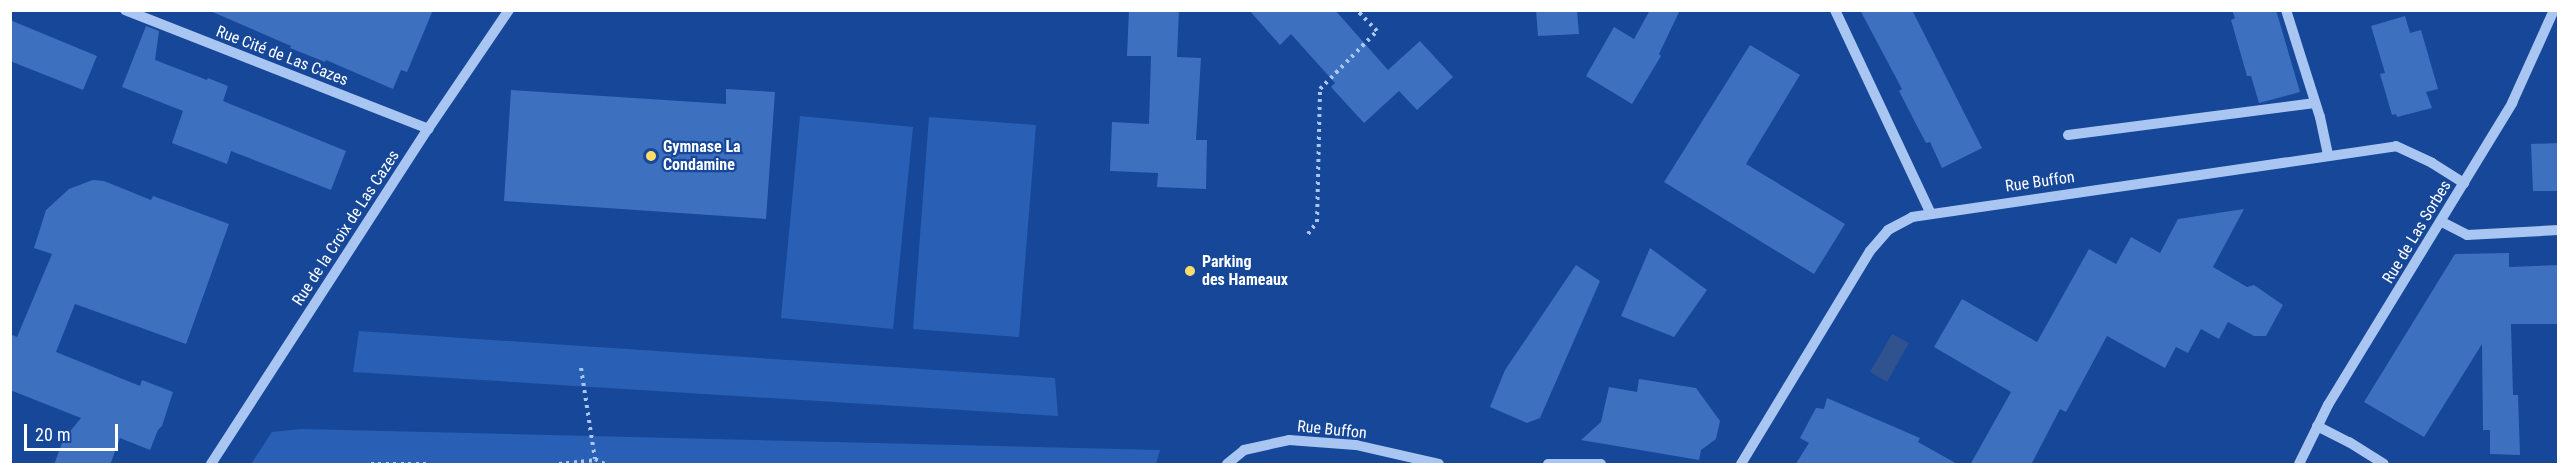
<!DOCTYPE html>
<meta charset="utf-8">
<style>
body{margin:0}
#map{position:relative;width:2569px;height:475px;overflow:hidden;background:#164798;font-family:"Roboto Condensed",sans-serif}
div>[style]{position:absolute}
.green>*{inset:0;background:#2960b6}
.water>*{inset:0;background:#30538f}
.building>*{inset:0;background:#3e70c0}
.path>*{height:4px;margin-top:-2px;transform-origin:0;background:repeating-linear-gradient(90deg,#a9c6f2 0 3px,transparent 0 7.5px)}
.minor>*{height:10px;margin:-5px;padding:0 5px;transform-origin:5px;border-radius:5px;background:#a9c6f2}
.dots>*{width:16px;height:16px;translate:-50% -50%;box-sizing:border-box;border:3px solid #164798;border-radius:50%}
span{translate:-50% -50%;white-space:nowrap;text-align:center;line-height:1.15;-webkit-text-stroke:4.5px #164798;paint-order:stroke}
.street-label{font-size:16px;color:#fff}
.poi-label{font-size:16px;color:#fff;font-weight:700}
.left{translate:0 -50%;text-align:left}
.frame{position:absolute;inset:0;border:12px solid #fff;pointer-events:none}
.scale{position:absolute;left:24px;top:424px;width:94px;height:27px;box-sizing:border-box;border:3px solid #fff;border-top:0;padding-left:8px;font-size:18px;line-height:21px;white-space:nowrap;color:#fff;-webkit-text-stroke:4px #164798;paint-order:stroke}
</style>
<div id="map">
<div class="green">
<i style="clip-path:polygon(800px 116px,913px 127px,893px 329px,781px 318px)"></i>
<i style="clip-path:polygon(929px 117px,1036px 125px,1019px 337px,913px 329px)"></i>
<i style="clip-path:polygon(359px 331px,1055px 378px,1058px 416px,353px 372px)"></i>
<i style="clip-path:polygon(301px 429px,1160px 450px,1156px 464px,251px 464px,272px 432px)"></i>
</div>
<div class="water">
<i style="clip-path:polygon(1892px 334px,1909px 343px,1887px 382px,1870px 372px)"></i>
</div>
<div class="building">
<i style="clip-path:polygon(208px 10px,433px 10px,407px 72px,401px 70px,393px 89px,326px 60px,325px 62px,290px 48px,291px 46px)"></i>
<i style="clip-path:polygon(1129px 10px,1179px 10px,1177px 57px,1201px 58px,1196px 140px,1207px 140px,1206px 189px,1157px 187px,1158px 173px,1110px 171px,1112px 122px,1149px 124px,1151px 56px,1127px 56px)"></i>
<i style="clip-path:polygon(1249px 10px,1335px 10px,1388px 70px,1420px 41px,1453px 77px,1417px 110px,1399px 91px,1364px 123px,1331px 87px,1335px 83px,1291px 34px,1280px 45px)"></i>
<i style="clip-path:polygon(1536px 10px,1577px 10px,1579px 34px,1538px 36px)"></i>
<i style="clip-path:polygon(1650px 10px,1680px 10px,1659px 54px,1661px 56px,1632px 104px,1586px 76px,1614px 27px,1634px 39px)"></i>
<i style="clip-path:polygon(1860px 10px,1912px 10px,1982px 148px,1942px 168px,1930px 142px,1926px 143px,1916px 124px,1899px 91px,1902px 89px)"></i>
<i style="clip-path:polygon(2232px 10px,2276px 10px,2300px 92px,2259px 103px,2251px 76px,2247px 76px,2231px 20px,2235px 18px)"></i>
<i style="clip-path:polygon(2405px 16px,2410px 33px,2421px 30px,2438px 89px,2426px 92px,2432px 108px,2397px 117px,2396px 114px,2392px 115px,2380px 74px,2385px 73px,2371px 26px)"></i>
<i style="clip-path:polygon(10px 20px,97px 56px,83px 90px,10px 61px)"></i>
<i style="clip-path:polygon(146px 26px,159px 31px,155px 60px,207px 80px,208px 78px,228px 86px,223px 101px,346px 151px,331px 190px,231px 151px,227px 164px,172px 143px,183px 111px,122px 87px)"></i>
<i style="clip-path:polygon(1750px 45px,1800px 75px,1746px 164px,1845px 224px,1814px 274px,1664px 182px)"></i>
<i style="clip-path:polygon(726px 89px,775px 92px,766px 219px,504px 201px,511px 90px,726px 104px)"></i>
<i style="clip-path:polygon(2559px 143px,2559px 191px,2533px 191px,2531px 144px)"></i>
<i style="clip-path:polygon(93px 180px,104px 181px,151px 200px,153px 196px,229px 224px,186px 344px,75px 304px,56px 352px,140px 386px,142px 380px,173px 392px,162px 426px,158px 430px,150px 450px,120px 438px,110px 465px,54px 465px,63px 440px,81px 418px,10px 390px,10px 334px,17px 337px,52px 254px,34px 248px,46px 210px,69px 189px)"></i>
<i style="clip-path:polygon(2244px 209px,2213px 267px,2247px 287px,2254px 285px,2283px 305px,2266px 336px,2254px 336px,2228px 322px,2219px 339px,2201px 329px,2188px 353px,2176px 347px,2165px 368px,2107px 336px,2066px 412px,2060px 409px,2031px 465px,1970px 465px,2011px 392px,1934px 347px,1962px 299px,2037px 342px,2089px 249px,2116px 264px,2131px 237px,2160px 253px,2178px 219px)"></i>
<i style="clip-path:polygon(1650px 248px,1707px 290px,1674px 337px,1621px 316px)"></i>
<i style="clip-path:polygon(2509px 253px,2509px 267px,2559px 265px,2559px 324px,2511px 324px,2513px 395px,2518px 395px,2520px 455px,2490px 454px,2490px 430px,2483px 430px,2482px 344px,2424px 437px,2364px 402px,2455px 254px)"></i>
<i style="clip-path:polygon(1576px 265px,1600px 281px,1540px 418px,1527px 423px,1490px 407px,1505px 370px)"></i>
<i style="clip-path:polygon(1639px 379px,1696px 388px,1720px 421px,1716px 439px,1701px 450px,1699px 460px,1581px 440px,1601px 422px,1609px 387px,1637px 392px)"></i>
<i style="clip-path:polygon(1827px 398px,1920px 438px,1918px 442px,1959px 465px,1795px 465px,1809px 443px,1800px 438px,1816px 408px,1824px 409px)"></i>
</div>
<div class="path">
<i style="left:1308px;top:234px;width:15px;rotate:-53deg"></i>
<i style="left:1317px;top:222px;width:133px;rotate:-88.7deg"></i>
<i style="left:1320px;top:89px;width:81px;rotate:-45.5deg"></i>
<i style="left:1377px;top:31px;width:29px;rotate:-134deg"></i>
<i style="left:581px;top:368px;width:92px;rotate:81.3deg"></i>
<i style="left:595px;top:459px;width:11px;rotate:27deg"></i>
<i style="left:371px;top:464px;width:56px"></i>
<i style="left:559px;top:464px;width:38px;rotate:-6deg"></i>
</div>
<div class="minor">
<i style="left:125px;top:10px;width:326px;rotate:21.4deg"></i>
<i style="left:1835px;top:10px;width:225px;rotate:64.8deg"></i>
<i style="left:2286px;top:10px;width:112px;rotate:72.4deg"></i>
<i style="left:2320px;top:117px;width:39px;rotate:78deg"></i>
<i style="left:2068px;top:135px;width:249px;rotate:-7.4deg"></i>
<i style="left:2442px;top:222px;width:28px;rotate:27deg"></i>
<i style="left:2467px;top:235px;width:91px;rotate:-3.1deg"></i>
<i style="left:2317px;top:426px;width:36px;rotate:27deg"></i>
<i style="left:2349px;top:442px;width:41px;rotate:32.2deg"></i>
<i style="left:211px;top:464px;width:399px;rotate:-57.1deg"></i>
<i style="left:428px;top:129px;width:144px;rotate:-55.8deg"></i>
<i style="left:1227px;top:464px;width:22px;rotate:-39deg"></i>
<i style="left:1244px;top:450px;width:46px;rotate:-12.5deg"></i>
<i style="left:1289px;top:440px;width:67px;rotate:4.3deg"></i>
<i style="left:1356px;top:445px;width:85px;rotate:12.9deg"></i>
<i style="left:1548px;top:464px;width:53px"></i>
<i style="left:1741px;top:464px;width:249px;rotate:-58.8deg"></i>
<i style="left:1870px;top:251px;width:28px;rotate:-49deg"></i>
<i style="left:1888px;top:230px;width:27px;rotate:-28deg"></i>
<i style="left:1912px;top:217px;width:489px;rotate:-8.3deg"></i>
<i style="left:2396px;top:146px;width:40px;rotate:25deg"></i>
<i style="left:2432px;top:163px;width:38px;rotate:32deg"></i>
<i style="left:2299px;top:464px;width:66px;rotate:-63.8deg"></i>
<i style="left:2328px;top:405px;width:354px;rotate:-58.6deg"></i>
<i style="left:2512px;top:103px;width:102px;rotate:-65.7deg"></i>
</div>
<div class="dots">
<i style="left:651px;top:156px;background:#ffdd6a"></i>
<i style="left:1190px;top:271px;background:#ffdd6a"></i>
</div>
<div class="street-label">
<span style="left:282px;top:56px;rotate:21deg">Rue Cité de Las Cazes</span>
<span style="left:2040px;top:182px;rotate:-8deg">Rue Buffon</span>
<span style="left:346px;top:228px;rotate:-57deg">Rue de la Croix de Las Cazes</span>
<span style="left:2417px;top:232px;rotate:-59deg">Rue de Las Sorbes</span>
<span style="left:1332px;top:430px;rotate:6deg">Rue Buffon</span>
</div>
<div class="poi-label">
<span class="left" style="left:663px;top:156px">Gymnase La<br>Condamine</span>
<span class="left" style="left:1202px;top:271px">Parking<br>des Hameaux</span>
</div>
<div class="frame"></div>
<div class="scale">20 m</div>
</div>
